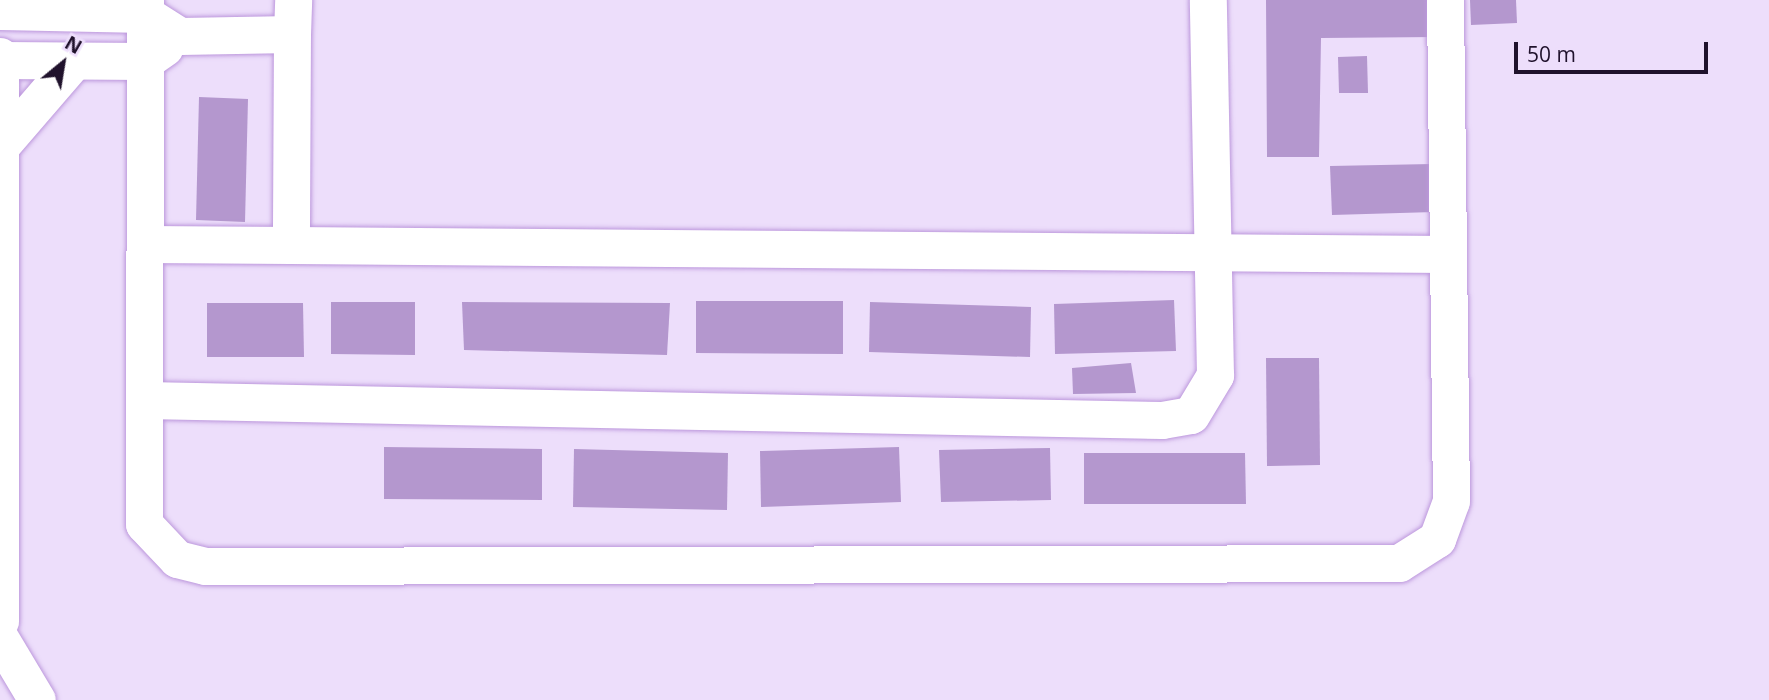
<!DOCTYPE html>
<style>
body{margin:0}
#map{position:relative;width:1769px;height:700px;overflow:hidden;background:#eddefb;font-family:"Open Sans",sans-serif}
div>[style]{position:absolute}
.building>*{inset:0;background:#b497ce}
.roads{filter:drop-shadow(0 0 2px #bc97dc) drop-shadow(0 0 2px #bc97dc)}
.minor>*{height:37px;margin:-18.5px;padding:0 18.5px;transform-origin:18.5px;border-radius:18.5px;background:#fff}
span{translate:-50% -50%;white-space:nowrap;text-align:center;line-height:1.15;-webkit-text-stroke:5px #eddefb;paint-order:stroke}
.north{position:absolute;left:28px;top:28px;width:70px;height:70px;-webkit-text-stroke:5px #eddefb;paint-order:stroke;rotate:30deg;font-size:19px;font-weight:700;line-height:28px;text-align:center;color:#20122c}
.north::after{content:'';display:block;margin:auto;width:24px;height:32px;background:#20122c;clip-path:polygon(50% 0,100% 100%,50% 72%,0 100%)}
.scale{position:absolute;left:1514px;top:42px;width:194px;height:32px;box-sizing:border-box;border:4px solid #20122c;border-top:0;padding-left:9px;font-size:21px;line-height:24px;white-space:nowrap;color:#20122c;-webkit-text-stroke:5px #eddefb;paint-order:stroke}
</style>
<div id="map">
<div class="building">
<i style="clip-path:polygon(1266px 0,1437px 0,1436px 37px,1321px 38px,1319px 157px,1267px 157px)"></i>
<i style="clip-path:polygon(1470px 0,1516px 0,1517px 23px,1471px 25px)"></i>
<i style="clip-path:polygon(1367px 56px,1368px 93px,1339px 93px,1338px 57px)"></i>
<i style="clip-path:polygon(199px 97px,248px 99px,245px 222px,196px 220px)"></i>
<i style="clip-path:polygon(1432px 164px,1434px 212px,1332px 215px,1330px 166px)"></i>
<i style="clip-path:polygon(1174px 300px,1176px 351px,1055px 354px,1054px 304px)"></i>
<i style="clip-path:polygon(696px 301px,843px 301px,843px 354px,696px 353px)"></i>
<i style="clip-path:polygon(331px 302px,415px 302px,415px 355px,331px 354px)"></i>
<i style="clip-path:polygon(462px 302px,670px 303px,667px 355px,464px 350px)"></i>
<i style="clip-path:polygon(870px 302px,1031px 307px,1030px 357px,869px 352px)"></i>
<i style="clip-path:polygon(207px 303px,303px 303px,304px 357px,207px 357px)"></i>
<i style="clip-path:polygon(1266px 358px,1319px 358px,1320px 465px,1267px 466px)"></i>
<i style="clip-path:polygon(1131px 363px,1136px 393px,1073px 394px,1072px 368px)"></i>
<i style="clip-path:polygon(384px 447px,542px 449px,542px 500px,384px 499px)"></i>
<i style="clip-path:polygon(899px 447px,901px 502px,761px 507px,760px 451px)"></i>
<i style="clip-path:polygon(1050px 448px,1051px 500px,941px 502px,939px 450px)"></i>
<i style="clip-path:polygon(574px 449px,728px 453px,727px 510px,573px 507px)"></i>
<i style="clip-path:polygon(1084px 453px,1245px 453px,1246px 504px,1084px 504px)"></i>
</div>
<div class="roads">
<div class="minor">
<i style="left:145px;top:0;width:524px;rotate:90.11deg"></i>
<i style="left:144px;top:524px;width:48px;rotate:46.7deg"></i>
<i style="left:177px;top:559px;width:29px;rotate:14deg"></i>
<i style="left:205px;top:566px;width:1194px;rotate:-0.14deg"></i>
<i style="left:1399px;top:563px;width:45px;rotate:-32.3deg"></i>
<i style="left:1437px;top:539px;width:40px;rotate:-69.8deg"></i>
<i style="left:1451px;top:501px;width:501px;rotate:-90.69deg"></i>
<i style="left:0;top:11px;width:145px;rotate:1.2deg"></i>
<i style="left:145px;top:14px;width:41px;rotate:32.2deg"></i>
<i style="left:180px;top:36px;width:112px;rotate:-1deg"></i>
<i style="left:292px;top:34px;width:211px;rotate:90.3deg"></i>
<i style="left:291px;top:245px;width:1157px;rotate:0.45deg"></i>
<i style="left:292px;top:34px;width:34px;rotate:-88deg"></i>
<i style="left:0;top:56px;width:565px;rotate:90deg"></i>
<i style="left:0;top:60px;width:145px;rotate:0.4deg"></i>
<i style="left:145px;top:61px;width:24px;rotate:-35deg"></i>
<i style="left:0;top:147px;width:113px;rotate:-49.3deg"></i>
<i style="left:145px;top:244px;width:146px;rotate:0.4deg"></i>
<i style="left:145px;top:400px;width:1017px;rotate:1.13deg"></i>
<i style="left:1162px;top:420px;width:29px;rotate:-10deg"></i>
<i style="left:1191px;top:415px;width:47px;rotate:-59deg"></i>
<i style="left:1215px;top:375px;width:375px;rotate:-91.1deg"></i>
<i style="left:0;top:638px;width:72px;rotate:59.2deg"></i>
</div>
</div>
<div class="north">N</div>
<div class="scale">50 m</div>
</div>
